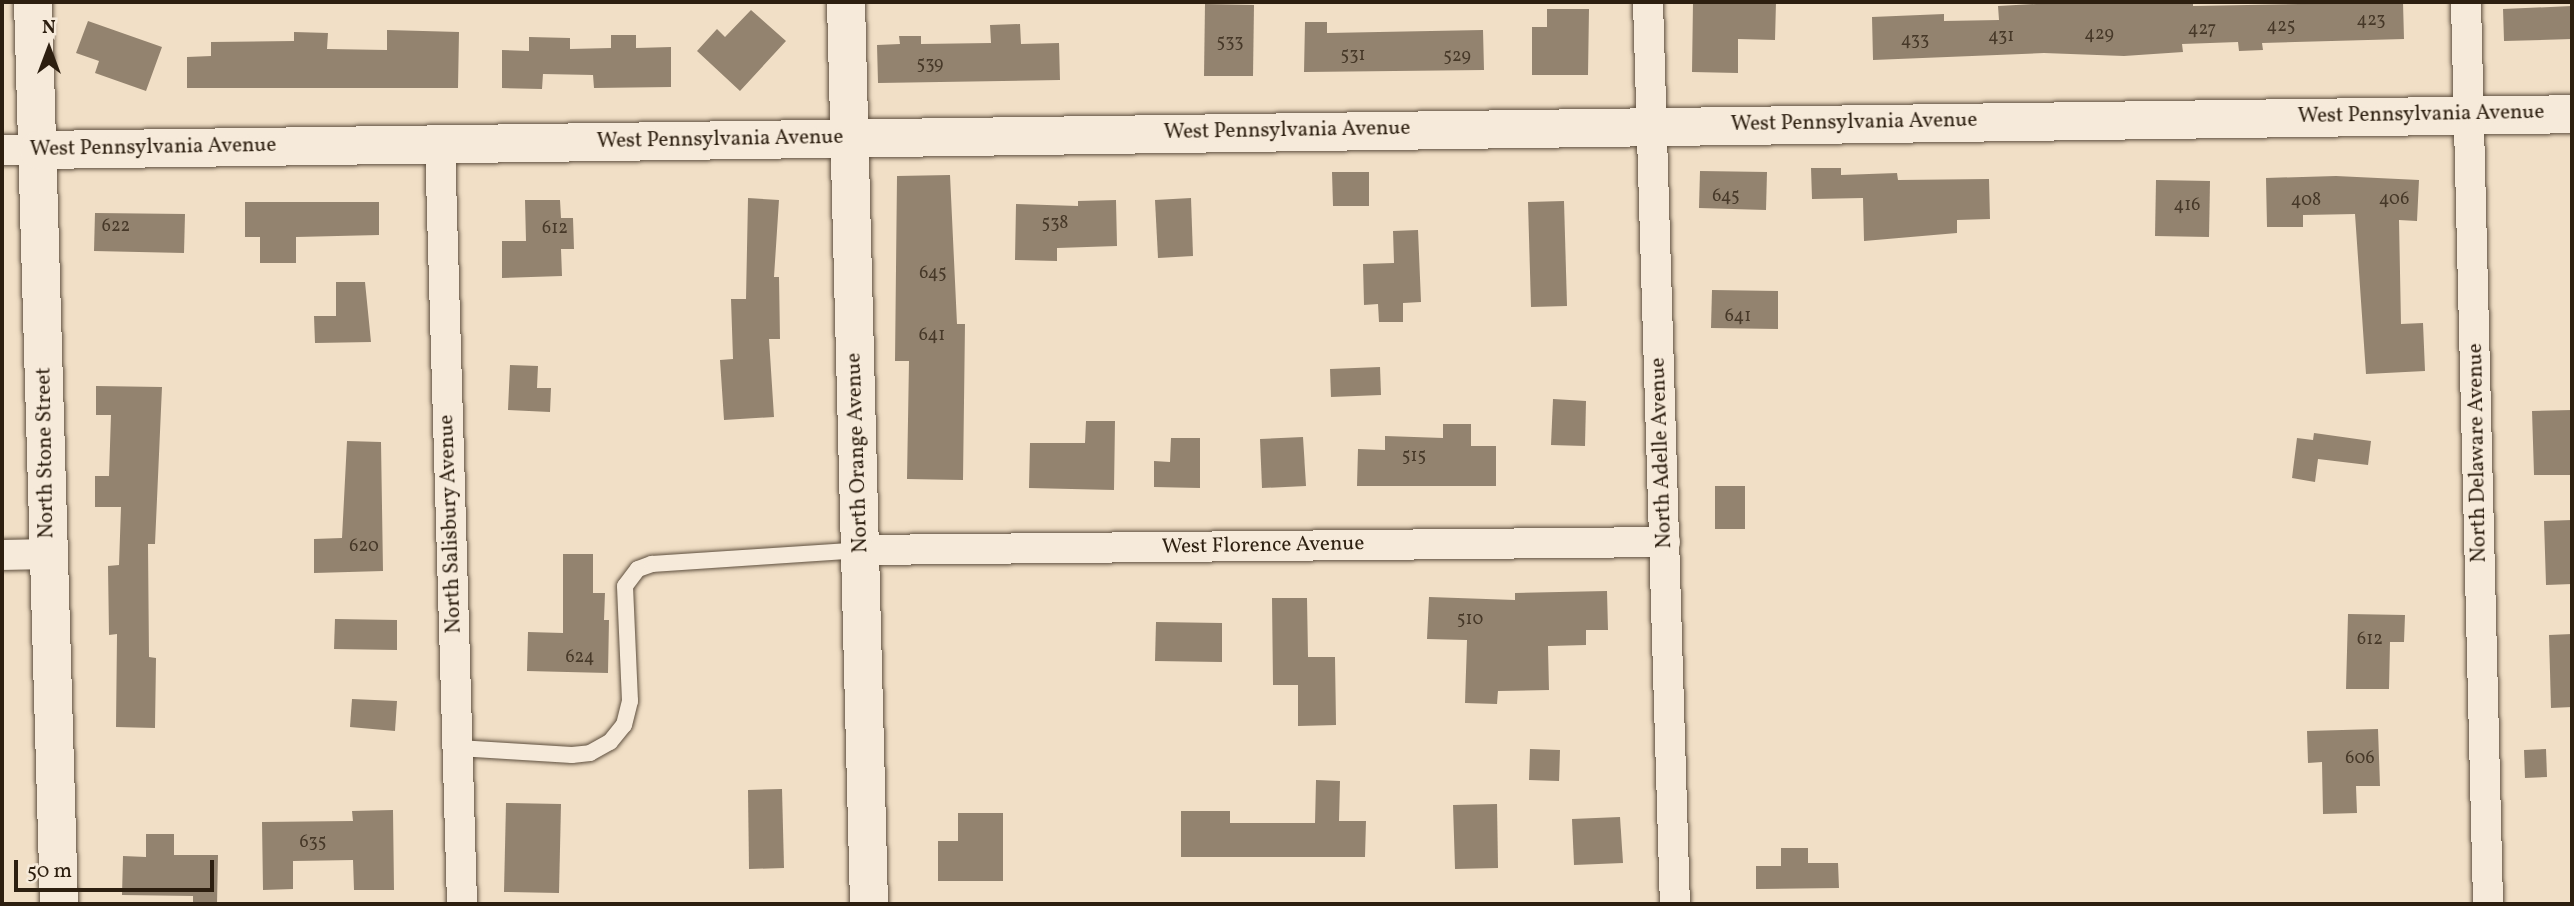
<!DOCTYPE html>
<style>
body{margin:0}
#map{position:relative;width:2574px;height:906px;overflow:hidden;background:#f1dfc6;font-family:Vollkorn,serif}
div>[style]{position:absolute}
.building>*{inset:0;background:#93836f}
.roads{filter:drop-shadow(0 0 2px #5e4f3e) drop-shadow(0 0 2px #5e4f3e)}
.lane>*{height:16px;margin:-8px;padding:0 8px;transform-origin:8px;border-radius:8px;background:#f6eada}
.street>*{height:30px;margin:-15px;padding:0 15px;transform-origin:15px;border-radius:15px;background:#f6eada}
.secondary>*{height:38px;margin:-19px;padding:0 19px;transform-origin:19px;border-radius:19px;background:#f6eada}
span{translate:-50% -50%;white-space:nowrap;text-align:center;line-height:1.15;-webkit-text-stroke:6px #f6eada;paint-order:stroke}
.number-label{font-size:18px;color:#463828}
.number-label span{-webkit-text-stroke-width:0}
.street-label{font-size:21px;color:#2d1f10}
.frame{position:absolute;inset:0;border:4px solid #2d1f10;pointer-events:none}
.north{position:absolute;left:14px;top:14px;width:70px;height:70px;-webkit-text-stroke:5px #f6eada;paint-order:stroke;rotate:0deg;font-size:19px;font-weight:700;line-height:28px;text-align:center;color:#2d1f10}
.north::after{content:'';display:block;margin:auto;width:24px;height:32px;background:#2d1f10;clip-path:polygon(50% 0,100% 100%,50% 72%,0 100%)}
.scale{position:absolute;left:14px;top:860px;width:200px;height:32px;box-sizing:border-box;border:4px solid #2d1f10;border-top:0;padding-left:9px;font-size:21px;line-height:24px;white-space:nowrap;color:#2d1f10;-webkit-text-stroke:5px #f6eada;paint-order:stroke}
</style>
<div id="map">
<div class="building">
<i style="clip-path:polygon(1693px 2px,1776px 2px,1775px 40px,1738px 39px,1738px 73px,1692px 72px)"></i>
<i style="clip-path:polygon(2072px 2px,2193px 2px,2193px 6px,2403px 2px,2404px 39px,2262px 43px,2263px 50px,2239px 51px,2238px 42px,2182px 44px,2183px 52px,2124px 56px,2044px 53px,1873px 60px,1872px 17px,1944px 14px,1944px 21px,1999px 20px,1998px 6px)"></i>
<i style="clip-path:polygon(1205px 4px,1254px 5px,1253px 76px,1204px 76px)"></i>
<i style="clip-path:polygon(2572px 6px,2572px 39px,2504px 41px,2503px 9px)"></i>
<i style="clip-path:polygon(1547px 9px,1589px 9px,1588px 75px,1532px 75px,1532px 27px,1547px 27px)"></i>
<i style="clip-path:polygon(751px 10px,786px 41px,740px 91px,697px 51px,717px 29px,725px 37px)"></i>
<i style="clip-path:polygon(88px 21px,162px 47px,146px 91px,95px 73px,99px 61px,76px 53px)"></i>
<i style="clip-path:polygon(1305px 22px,1327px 22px,1327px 33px,1483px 30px,1484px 70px,1304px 72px)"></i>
<i style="clip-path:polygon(1020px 24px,1021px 44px,1059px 43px,1060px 80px,878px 83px,877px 45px,900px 44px,899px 36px,921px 36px,921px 44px,991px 43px,990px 25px)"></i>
<i style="clip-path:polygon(387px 30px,459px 32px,458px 88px,187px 88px,187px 57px,211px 56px,211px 42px,294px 41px,294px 32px,328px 33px,327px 49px,387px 50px)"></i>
<i style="clip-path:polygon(611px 35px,636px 35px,636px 48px,671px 47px,671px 87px,594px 88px,593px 75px,543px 74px,542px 89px,502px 88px,502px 50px,529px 51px,529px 37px,570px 38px,570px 49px,611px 48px)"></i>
<i style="clip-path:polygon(1811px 168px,1841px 168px,1841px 175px,1897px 173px,1898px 180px,1989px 179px,1990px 219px,1957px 220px,1957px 233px,1864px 241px,1863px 198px,1812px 199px)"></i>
<i style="clip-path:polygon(1700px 171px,1767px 172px,1766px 210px,1699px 208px)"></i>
<i style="clip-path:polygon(1332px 172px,1369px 172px,1369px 206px,1333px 206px)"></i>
<i style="clip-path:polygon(950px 175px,957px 324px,965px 324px,963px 480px,907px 479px,909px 361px,895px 361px,897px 176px)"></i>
<i style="clip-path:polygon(2336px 176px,2419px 180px,2417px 221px,2399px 220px,2401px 324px,2423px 323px,2425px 371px,2366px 374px,2355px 214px,2303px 215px,2303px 227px,2267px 227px,2266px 178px)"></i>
<i style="clip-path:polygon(2156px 180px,2210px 181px,2209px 237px,2155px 236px)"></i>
<i style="clip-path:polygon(748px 198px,779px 200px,774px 277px,779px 277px,780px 339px,769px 339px,774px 417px,724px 420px,720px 360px,733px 359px,731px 299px,746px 299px)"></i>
<i style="clip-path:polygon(1191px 198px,1193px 256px,1158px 258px,1155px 200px)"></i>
<i style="clip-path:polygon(525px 200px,560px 200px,561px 218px,573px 218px,574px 249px,561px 249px,562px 276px,502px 278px,502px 241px,526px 241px)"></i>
<i style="clip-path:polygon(1116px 200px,1117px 246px,1057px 248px,1057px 261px,1015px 260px,1016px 204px,1078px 206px,1078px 201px)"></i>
<i style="clip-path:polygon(1564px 201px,1567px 306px,1531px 307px,1528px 202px)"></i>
<i style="clip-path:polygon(245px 202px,379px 202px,379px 235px,296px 237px,296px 263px,260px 263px,260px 237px,245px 237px)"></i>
<i style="clip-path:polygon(95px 213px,185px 214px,184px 253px,94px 251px)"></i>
<i style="clip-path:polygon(1418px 230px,1421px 302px,1403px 303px,1403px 322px,1379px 322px,1378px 304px,1364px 305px,1363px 264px,1394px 263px,1393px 231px)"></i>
<i style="clip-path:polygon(336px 282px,365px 282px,371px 342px,315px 343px,314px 316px,336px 316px)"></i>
<i style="clip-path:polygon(1712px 290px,1778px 291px,1778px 329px,1711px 328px)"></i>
<i style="clip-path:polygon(510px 365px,538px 366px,537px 388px,551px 388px,550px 412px,508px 410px)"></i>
<i style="clip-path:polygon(1380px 367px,1381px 395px,1331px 397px,1330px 369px)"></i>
<i style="clip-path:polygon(96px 386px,162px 387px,155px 544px,148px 544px,149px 657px,156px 658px,155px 728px,116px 727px,117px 634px,109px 635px,108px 566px,119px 565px,121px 507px,95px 507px,95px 476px,109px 476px,111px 415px,96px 415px)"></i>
<i style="clip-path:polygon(1553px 399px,1586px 401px,1585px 446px,1551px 445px)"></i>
<i style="clip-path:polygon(2572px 410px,2572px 475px,2534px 475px,2532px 411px)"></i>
<i style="clip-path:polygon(1086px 421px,1115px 421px,1114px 490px,1029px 488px,1030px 443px,1085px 443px)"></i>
<i style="clip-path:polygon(1443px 424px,1471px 424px,1471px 446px,1496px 446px,1496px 486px,1357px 486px,1358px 449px,1385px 450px,1385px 436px,1443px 438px)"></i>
<i style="clip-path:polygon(2314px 433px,2371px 441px,2368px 465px,2318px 459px,2315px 482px,2292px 478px,2297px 438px,2313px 440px)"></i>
<i style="clip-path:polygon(1303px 437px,1306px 486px,1262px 488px,1260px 439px)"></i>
<i style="clip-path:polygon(1171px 438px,1200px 438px,1200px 488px,1154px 487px,1154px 461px,1170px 462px)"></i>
<i style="clip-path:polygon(347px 441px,381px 442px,383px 571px,314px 573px,314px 539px,342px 538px)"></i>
<i style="clip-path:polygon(1715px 486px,1745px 486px,1745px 529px,1715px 529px)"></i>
<i style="clip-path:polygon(2572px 520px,2572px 584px,2546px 585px,2544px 521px)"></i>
<i style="clip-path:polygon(563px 554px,593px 554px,593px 593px,605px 593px,604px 620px,609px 620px,608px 673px,527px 671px,528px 632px,563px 633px)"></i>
<i style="clip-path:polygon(1607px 591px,1608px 630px,1586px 630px,1586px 645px,1548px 646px,1549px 690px,1498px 691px,1497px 704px,1465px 703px,1467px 640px,1427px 639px,1429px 597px,1515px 600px,1515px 593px)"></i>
<i style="clip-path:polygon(1272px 598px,1307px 598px,1308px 657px,1335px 657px,1336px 725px,1298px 726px,1298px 685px,1273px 685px)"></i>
<i style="clip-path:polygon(2348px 614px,2405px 615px,2404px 642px,2390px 642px,2389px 689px,2346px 689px)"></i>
<i style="clip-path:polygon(335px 619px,397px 620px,397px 650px,334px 649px)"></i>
<i style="clip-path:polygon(1156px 622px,1222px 623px,1222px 662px,1155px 661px)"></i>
<i style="clip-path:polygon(2572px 634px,2572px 707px,2551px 708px,2549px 635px)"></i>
<i style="clip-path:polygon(352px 699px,397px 701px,395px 731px,350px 727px)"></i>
<i style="clip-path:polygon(2378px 729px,2380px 786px,2356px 786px,2357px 813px,2323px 814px,2322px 762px,2308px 763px,2307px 731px)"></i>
<i style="clip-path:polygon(1530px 749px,1560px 750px,1559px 781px,1529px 780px)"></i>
<i style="clip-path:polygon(2546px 749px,2547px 777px,2525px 778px,2524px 750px)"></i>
<i style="clip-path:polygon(1316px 780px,1340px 781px,1339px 821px,1366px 821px,1365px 857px,1181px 857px,1181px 811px,1230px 811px,1230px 823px,1315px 823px)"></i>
<i style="clip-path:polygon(782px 789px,784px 868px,749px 869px,748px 790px)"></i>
<i style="clip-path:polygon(506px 803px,561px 804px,559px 893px,504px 892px)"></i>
<i style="clip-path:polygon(1497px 804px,1498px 868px,1455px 869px,1453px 805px)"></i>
<i style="clip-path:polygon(393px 810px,394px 890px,354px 890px,353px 860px,293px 861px,293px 889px,263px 890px,262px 822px,353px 821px,352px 811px)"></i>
<i style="clip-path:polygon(958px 813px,1003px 813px,1003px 881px,938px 881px,938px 841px,958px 841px)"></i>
<i style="clip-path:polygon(1620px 817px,1623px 863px,1574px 865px,1572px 819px)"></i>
<i style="clip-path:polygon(146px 834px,174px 834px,174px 855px,218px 855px,217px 904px,193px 904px,193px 896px,122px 895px,123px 856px,146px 857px)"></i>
<i style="clip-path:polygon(1781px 848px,1808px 848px,1808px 863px,1838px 863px,1839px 888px,1756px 889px,1756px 866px,1781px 866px)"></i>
</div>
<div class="roads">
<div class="lane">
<i style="left:458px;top:748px;width:114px;rotate:3.5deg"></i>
<i style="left:572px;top:755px;width:18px;rotate:-6deg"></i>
<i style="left:590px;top:753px;width:23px;rotate:-29deg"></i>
<i style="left:610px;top:742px;width:22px;rotate:-51deg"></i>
<i style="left:624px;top:725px;width:25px;rotate:-76deg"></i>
<i style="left:630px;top:701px;width:115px;rotate:-92.5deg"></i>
<i style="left:625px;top:586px;width:21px;rotate:-53deg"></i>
<i style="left:638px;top:569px;width:15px;rotate:-20deg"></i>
<i style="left:652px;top:564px;width:209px;rotate:-3.8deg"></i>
</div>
<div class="street">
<i style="left:1648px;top:2px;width:902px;rotate:88.29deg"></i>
<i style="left:2466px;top:2px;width:902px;rotate:88.6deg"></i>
<i style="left:440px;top:144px;width:760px;rotate:88.34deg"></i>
<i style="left:2px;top:150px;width:37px"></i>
<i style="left:861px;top:550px;width:804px;rotate:-0.57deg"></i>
<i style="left:2px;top:555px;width:46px;rotate:-1.2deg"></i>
</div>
<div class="secondary">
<i style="left:33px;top:2px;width:902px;rotate:88.35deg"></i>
<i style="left:846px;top:2px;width:902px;rotate:88.54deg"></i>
<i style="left:39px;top:150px;width:2533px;rotate:-0.81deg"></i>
</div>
</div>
<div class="number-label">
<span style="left:2371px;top:21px">423</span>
<span style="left:2281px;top:27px">425</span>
<span style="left:2202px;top:30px">427</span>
<span style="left:2099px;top:35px">429</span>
<span style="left:2001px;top:37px">431</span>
<span style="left:1915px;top:41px">433</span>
<span style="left:1230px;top:43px">533</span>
<span style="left:1353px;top:56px">531</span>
<span style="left:1457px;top:57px">529</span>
<span style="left:930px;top:65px">539</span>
<span style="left:1726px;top:197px">645</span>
<span style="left:2394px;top:200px">406</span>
<span style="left:2306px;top:201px">408</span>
<span style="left:2187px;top:206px">416</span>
<span style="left:1055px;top:224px">538</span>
<span style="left:116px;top:227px">622</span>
<span style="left:555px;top:229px">612</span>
<span style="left:933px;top:274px">645</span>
<span style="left:1738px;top:317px">641</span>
<span style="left:932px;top:336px">641</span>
<span style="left:1414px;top:457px">515</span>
<span style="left:364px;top:547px">620</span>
<span style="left:1470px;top:620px">510</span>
<span style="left:2370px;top:640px">612</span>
<span style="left:580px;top:658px">624</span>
<span style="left:2360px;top:759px">606</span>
<span style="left:313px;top:843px">635</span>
</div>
<div class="street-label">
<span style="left:2421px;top:115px;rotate:-1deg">West Pennsylvania Avenue</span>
<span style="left:1854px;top:123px;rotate:-1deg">West Pennsylvania Avenue</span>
<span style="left:1287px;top:131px;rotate:-1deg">West Pennsylvania Avenue</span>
<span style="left:720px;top:140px;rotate:-1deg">West Pennsylvania Avenue</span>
<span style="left:153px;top:148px;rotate:-1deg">West Pennsylvania Avenue</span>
<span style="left:46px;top:453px;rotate:-91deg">North Stone Street</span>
<span style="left:858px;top:453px;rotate:-92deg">North Orange Avenue</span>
<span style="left:1662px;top:453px;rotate:-92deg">North Adelle Avenue</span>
<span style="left:2478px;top:453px;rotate:-91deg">North Delaware Avenue</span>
<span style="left:451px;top:524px;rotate:-92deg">North Salisbury Avenue</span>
<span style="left:1263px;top:546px;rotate:-1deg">West Florence Avenue</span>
</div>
<div class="frame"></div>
<div class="north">N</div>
<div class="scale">50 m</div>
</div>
